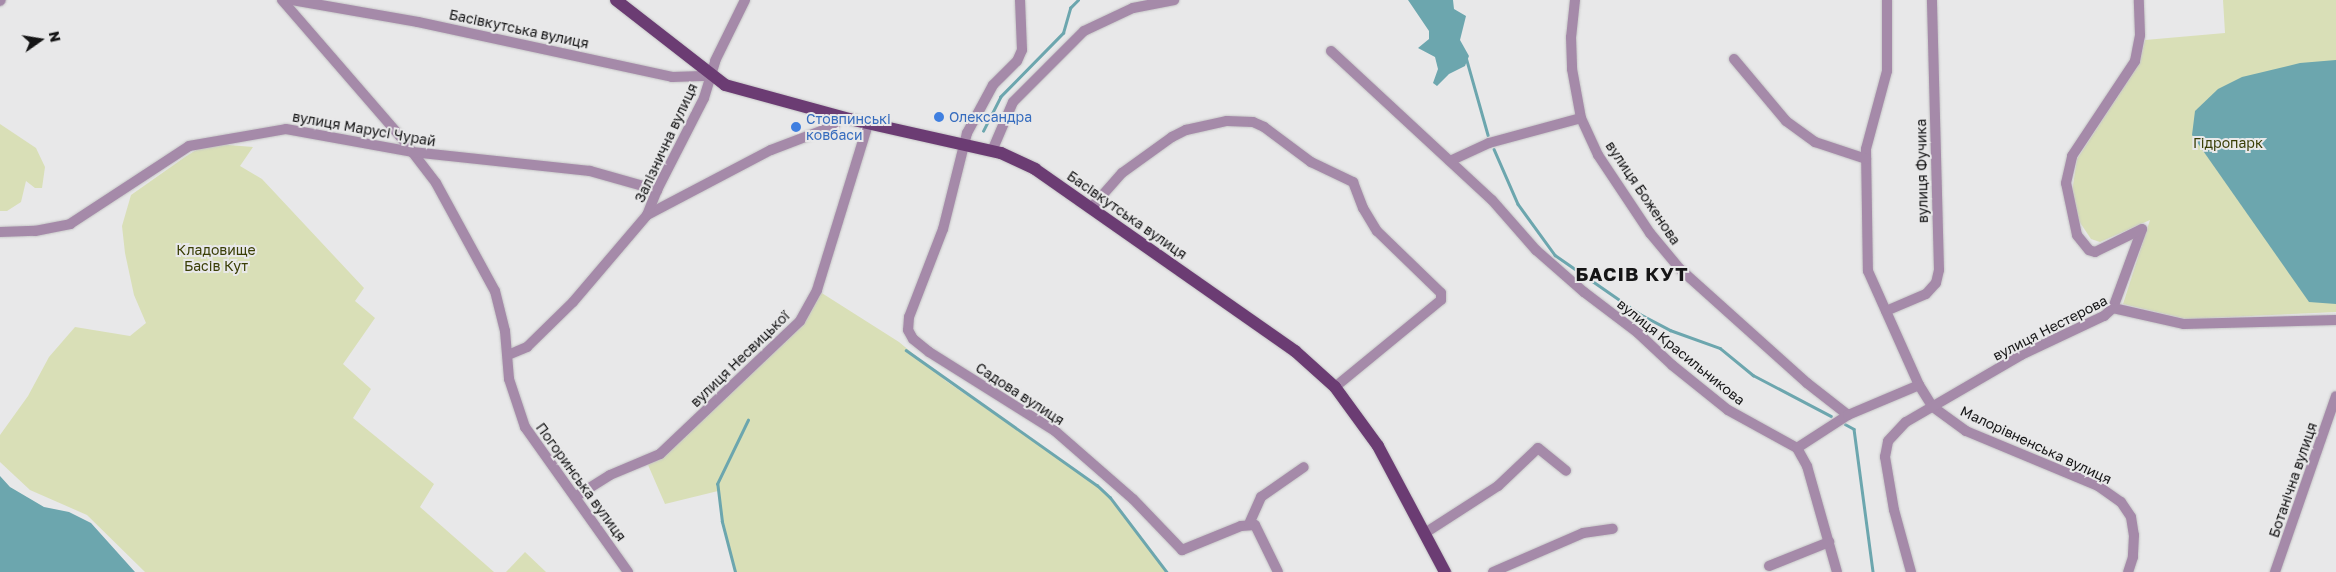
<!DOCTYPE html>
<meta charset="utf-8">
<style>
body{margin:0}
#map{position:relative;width:2336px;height:572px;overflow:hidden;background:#e8e8e9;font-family:"Golos Text",sans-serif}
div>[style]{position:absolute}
.green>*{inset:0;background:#d9dfb7}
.water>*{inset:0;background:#6ca6ae}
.stream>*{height:2.5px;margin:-1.25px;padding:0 1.25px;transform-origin:1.25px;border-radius:1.25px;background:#6ca6ae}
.roads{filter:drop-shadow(0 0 1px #c6c6c7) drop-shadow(0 0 1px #c6c6c7)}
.minor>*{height:10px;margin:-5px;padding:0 5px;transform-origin:5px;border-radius:5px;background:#a58aa9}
.major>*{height:12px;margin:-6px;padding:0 6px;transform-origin:6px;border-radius:6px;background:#6b3c73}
.dots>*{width:14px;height:14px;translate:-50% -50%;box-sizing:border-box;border:2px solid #e8e8e9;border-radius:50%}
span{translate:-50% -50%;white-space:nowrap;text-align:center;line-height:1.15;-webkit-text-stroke:4px #e8e8e9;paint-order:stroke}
.street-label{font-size:14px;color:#151516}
.shop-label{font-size:14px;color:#366cbe}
.left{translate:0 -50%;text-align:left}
.park-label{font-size:14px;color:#3a3e06}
.district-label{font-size:19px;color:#151516;font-weight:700;letter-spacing:1px}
.north{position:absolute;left:15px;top:15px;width:50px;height:50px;-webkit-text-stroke:4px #e8e8e9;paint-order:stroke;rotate:77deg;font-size:14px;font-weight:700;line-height:20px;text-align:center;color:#151516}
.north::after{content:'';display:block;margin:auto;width:18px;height:22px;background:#151516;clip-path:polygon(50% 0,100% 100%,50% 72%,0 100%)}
</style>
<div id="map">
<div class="green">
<i style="clip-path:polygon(2223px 0,2336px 0,2336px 312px,2186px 319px,2123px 304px,2150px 220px,2100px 242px,2091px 239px,2079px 221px,2072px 192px,2077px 159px,2139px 64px,2145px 40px,2225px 33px)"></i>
<i style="clip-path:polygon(0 124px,36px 148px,45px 167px,42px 188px,35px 188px,26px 181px,21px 202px,7px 211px,0 211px)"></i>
<i style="clip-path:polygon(216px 144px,253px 147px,240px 166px,262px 179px,364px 288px,355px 301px,375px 318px,343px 364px,371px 389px,353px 418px,434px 484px,420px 507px,494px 572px,145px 572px,87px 515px,30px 490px,0 462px,0 435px,28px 396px,49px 357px,75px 327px,130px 336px,146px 323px,134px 295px,125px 253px,122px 226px,131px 195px,185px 157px,204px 145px)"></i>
<i style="clip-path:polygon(817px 290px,899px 342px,946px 381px,1097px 485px,1110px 497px,1167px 572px,735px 572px,722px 522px,718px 491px,665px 504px,645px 458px,660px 454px,794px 328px)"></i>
<i style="clip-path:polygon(525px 552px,546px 572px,506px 572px)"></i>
</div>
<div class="water">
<i style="clip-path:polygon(1408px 0,1453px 0,1454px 9px,1466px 16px,1460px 40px,1469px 56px,1465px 66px,1449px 74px,1437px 86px,1433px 83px,1438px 69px,1435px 57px,1418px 48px,1429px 39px,1429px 31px)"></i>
<i style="clip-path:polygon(2336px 60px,2336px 304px,2309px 302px,2192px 135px,2195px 111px,2218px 89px,2242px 77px,2300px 63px)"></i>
<i style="clip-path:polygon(0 476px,10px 487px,44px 507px,69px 512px,91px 523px,135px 572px,0 572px)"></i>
</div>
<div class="stream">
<i style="left:1466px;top:57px;width:81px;rotate:74.2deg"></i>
<i style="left:983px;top:131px;width:38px;rotate:-63deg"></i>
<i style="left:1000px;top:97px;width:90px;rotate:-45.5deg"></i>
<i style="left:1063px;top:33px;width:26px;rotate:-74deg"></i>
<i style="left:1070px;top:8px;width:11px;rotate:-45deg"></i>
<i style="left:1494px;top:149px;width:60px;rotate:66.4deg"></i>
<i style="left:1518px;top:204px;width:63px;rotate:54deg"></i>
<i style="left:1555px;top:255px;width:103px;rotate:34.8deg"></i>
<i style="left:1640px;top:314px;width:34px;rotate:28deg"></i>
<i style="left:1670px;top:330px;width:53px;rotate:19.8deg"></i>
<i style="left:1720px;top:348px;width:43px;rotate:39.3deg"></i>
<i style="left:1753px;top:375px;width:88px;rotate:27.7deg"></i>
<i style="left:906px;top:350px;width:234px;rotate:35.3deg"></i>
<i style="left:1097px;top:485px;width:18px;rotate:43deg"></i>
<i style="left:1110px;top:497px;width:94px;rotate:52.8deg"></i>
<i style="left:1845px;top:424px;width:10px;rotate:29deg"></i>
<i style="left:1854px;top:429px;width:144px;rotate:82.4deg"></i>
<i style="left:735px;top:572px;width:52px;rotate:-104.6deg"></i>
<i style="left:722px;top:522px;width:38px;rotate:-97deg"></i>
<i style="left:717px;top:484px;width:71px;rotate:-64.2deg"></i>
</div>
<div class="roads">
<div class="minor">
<i style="left:282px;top:0;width:180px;rotate:49.1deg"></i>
<i style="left:400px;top:136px;width:59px;rotate:52.5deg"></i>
<i style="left:436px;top:183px;width:123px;rotate:61.4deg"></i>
<i style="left:495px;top:291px;width:41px;rotate:76deg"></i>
<i style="left:505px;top:331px;width:48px;rotate:85.2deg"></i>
<i style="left:509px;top:379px;width:51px;rotate:71.6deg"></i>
<i style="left:525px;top:427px;width:178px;rotate:54.6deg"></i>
<i style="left:292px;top:0;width:128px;rotate:9.9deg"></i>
<i style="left:418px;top:22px;width:260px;rotate:12.2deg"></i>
<i style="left:672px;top:77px;width:38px;rotate:-2deg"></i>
<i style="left:1020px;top:0;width:50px;rotate:87.7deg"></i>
<i style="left:1022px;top:50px;width:12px;rotate:114deg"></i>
<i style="left:1017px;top:61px;width:34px;rotate:135deg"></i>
<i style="left:993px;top:85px;width:55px;rotate:118.4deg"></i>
<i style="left:967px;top:133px;width:99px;rotate:104deg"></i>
<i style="left:943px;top:229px;width:94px;rotate:111.1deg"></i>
<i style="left:909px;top:317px;width:13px;rotate:94deg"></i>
<i style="left:908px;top:330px;width:10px;rotate:61deg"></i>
<i style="left:913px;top:339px;width:21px;rotate:39deg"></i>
<i style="left:929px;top:352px;width:149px;rotate:32.1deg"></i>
<i style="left:1055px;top:431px;width:103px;rotate:41.1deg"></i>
<i style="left:1133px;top:499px;width:71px;rotate:46.1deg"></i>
<i style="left:1182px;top:550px;width:64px;rotate:-22.1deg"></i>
<i style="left:1241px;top:526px;width:14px;rotate:-4deg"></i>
<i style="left:1255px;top:525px;width:52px;rotate:63.9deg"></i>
<i style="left:1575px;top:0;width:37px;rotate:96deg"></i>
<i style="left:1571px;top:37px;width:32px;rotate:88deg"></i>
<i style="left:1572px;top:69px;width:50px;rotate:79.6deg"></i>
<i style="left:1581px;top:118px;width:41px;rotate:65.3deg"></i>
<i style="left:1598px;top:155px;width:94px;rotate:56.3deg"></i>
<i style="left:1650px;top:233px;width:47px;rotate:50.2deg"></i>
<i style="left:1680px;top:269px;width:171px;rotate:41.9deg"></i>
<i style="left:1807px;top:383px;width:52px;rotate:38deg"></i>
<i style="left:1887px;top:0;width:71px;rotate:90deg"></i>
<i style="left:1887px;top:71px;width:81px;rotate:105.1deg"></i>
<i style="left:1866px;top:149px;width:122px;rotate:89.1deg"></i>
<i style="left:1868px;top:271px;width:125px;rotate:65.9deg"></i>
<i style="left:1919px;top:385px;width:26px;rotate:58deg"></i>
<i style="left:1933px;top:407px;width:41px;rotate:36deg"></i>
<i style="left:1966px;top:431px;width:143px;rotate:22.6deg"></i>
<i style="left:2098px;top:486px;width:28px;rotate:35deg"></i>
<i style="left:2121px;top:502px;width:18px;rotate:56deg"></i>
<i style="left:2131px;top:517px;width:18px;rotate:81deg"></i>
<i style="left:2134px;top:535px;width:22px;rotate:93deg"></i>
<i style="left:2133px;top:557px;width:16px;rotate:108deg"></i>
<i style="left:0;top:1px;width:1px;rotate:-45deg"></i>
<i style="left:1331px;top:51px;width:219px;rotate:42.8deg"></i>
<i style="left:1492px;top:200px;width:67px;rotate:48.7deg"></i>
<i style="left:1536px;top:250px;width:64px;rotate:41.2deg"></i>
<i style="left:1584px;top:292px;width:68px;rotate:37.2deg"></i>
<i style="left:1638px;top:333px;width:47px;rotate:43.3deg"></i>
<i style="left:1672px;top:365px;width:72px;rotate:38.8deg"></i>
<i style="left:1728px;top:410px;width:79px;rotate:28.8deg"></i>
<i style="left:1797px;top:448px;width:21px;rotate:61deg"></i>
<i style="left:1807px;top:466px;width:110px;rotate:74.2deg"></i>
<i style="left:1734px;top:59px;width:81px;rotate:50deg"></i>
<i style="left:1786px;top:121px;width:36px;rotate:36deg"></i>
<i style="left:1815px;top:142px;width:54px;rotate:18.4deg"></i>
<i style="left:992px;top:151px;width:53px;rotate:-66.8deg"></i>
<i style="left:1013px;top:102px;width:100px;rotate:-45deg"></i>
<i style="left:1084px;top:31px;width:54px;rotate:-25.1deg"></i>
<i style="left:1133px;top:8px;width:42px;rotate:-11deg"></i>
<i style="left:1450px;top:161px;width:43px;rotate:-24.8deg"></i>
<i style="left:1489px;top:143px;width:95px;rotate:-15.2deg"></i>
<i style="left:1091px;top:208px;width:47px;rotate:-48.5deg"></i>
<i style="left:1122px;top:173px;width:62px;rotate:-35.8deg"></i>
<i style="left:1172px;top:137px;width:16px;rotate:-27deg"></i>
<i style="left:1186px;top:130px;width:42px;rotate:-12.4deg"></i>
<i style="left:1227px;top:121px;width:26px;rotate:2deg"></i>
<i style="left:1253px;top:122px;width:12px;rotate:24deg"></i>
<i style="left:1264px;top:127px;width:59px;rotate:36.7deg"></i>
<i style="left:1311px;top:162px;width:47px;rotate:25.5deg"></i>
<i style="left:1353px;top:182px;width:28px;rotate:69deg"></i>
<i style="left:1363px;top:208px;width:27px;rotate:59deg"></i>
<i style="left:1377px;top:231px;width:89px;rotate:44.1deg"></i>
<i style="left:1441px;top:293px;width:7px;rotate:90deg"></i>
<i style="left:1441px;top:300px;width:137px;rotate:140.6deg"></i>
<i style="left:647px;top:215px;width:140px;rotate:-27.7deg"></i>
<i style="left:771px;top:150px;width:67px;rotate:-20.9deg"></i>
<i style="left:834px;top:126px;width:10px;rotate:-61deg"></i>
<i style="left:0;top:232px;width:35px;rotate:-2deg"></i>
<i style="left:35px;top:231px;width:36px;rotate:-11deg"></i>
<i style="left:70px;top:224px;width:142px;rotate:-33.2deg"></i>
<i style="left:189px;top:146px;width:98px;rotate:-9.9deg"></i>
<i style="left:286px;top:129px;width:128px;rotate:10.3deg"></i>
<i style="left:412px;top:152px;width:179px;rotate:6.1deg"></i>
<i style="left:590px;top:171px;width:70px;rotate:15.8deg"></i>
<i style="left:2113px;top:308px;width:84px;rotate:-69.8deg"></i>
<i style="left:2142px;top:229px;width:52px;rotate:153.9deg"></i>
<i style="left:2095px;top:252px;width:6px;rotate:-162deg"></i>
<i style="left:2089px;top:250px;width:19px;rotate:-129deg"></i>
<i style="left:2077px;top:235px;width:53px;rotate:-101.9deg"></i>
<i style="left:2066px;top:183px;width:28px;rotate:-77deg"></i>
<i style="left:2072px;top:156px;width:114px;rotate:-56.4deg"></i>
<i style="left:2135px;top:61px;width:26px;rotate:-79deg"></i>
<i style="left:2140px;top:35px;width:35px;rotate:-92deg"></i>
<i style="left:1886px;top:311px;width:43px;rotate:-23deg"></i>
<i style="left:1926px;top:294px;width:15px;rotate:-48deg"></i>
<i style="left:1936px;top:283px;width:13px;rotate:-77deg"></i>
<i style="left:1939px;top:270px;width:270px;rotate:-91.5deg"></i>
<i style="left:508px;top:355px;width:21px;rotate:-23deg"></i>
<i style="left:527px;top:347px;width:64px;rotate:-44.4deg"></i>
<i style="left:573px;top:302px;width:114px;rotate:-49.6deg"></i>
<i style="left:647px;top:215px;width:27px;rotate:-68deg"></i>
<i style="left:657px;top:190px;width:103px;rotate:-62.9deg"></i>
<i style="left:704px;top:98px;width:39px;rotate:-73deg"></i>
<i style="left:715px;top:61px;width:68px;rotate:-63.8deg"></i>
<i style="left:1797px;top:448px;width:61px;rotate:-32.9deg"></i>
<i style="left:1848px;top:415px;width:77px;rotate:-22.9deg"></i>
<i style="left:575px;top:497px;width:41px;rotate:-32.2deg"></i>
<i style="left:610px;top:475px;width:54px;rotate:-22.8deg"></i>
<i style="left:660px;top:454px;width:193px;rotate:-43.5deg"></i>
<i style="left:800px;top:321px;width:35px;rotate:-61deg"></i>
<i style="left:817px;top:290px;width:174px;rotate:-72.9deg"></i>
<i style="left:1249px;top:524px;width:30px;rotate:-66deg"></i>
<i style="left:1261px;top:497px;width:52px;rotate:-34.9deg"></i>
<i style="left:1425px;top:533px;width:87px;rotate:-32.8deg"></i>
<i style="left:1498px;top:486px;width:55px;rotate:-43.5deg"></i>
<i style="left:1538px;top:448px;width:36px;rotate:39deg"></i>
<i style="left:1769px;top:566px;width:65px;rotate:-21.8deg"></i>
<i style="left:1493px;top:572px;width:98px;rotate:-23.4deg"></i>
<i style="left:1583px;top:533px;width:30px;rotate:-8deg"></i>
<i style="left:1911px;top:572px;width:64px;rotate:-105.3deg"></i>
<i style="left:1894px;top:510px;width:54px;rotate:-99.6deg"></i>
<i style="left:1885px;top:457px;width:16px;rotate:-79deg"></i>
<i style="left:1888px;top:441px;width:26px;rotate:-47deg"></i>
<i style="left:1906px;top:422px;width:133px;rotate:-30.2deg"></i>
<i style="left:2021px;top:355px;width:92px;rotate:-25.2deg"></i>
<i style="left:2104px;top:316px;width:12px;rotate:-42deg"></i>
<i style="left:2113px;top:308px;width:73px;rotate:12.7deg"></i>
<i style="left:2184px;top:324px;width:152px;rotate:-1.5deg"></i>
<i style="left:2275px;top:572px;width:186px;rotate:-70.9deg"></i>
</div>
<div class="major">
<i style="left:616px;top:0;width:138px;rotate:37.9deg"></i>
<i style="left:725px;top:85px;width:129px;rotate:15.3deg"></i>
<i style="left:849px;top:119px;width:156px;rotate:12.6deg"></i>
<i style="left:1001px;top:153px;width:38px;rotate:25deg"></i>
<i style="left:1035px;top:169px;width:317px;rotate:35deg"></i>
<i style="left:1295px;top:351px;width:54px;rotate:42deg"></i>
<i style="left:1335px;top:387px;width:73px;rotate:53.9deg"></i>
<i style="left:1378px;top:446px;width:143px;rotate:62deg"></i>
</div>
</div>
<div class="dots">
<i style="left:939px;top:117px;background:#3f7fe0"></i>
<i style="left:796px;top:127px;background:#3f7fe0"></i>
</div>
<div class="street-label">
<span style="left:519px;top:29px;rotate:12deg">Басівкутська вулиця</span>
<span style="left:364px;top:129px;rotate:10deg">вулиця Марусі Чурай</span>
<span style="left:666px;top:143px;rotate:-65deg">Залізнична вулиця</span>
<span style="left:1922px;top:171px;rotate:-91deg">вулиця Фучика</span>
<span style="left:1643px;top:193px;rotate:56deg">вулиця Боженова</span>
<span style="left:1127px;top:215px;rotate:35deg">Басівкутська вулиця</span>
<span style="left:2050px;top:328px;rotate:-27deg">вулиця Нестерова</span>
<span style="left:1681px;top:352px;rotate:39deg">вулиця Красильникова</span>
<span style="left:740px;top:359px;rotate:-44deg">вулиця Несвицької</span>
<span style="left:1020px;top:394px;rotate:33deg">Садова вулиця</span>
<span style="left:2036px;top:445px;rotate:25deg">Малорівненська вулиця</span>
<span style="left:2293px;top:480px;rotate:-71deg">Ботанічна вулиця</span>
<span style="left:581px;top:482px;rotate:54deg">Погоринська вулиця</span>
</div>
<div class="shop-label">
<span class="left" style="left:949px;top:117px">Олександра</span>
<span class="left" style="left:806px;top:127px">Стовпинські<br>ковбаси</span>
</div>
<div class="park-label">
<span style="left:2228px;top:143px">Гідропарк</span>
<span style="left:216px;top:258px">Кладовище<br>Басів Кут</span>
</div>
<div class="district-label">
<span style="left:1632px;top:274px">БАСІВ КУТ</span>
</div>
<div class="north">N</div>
</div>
